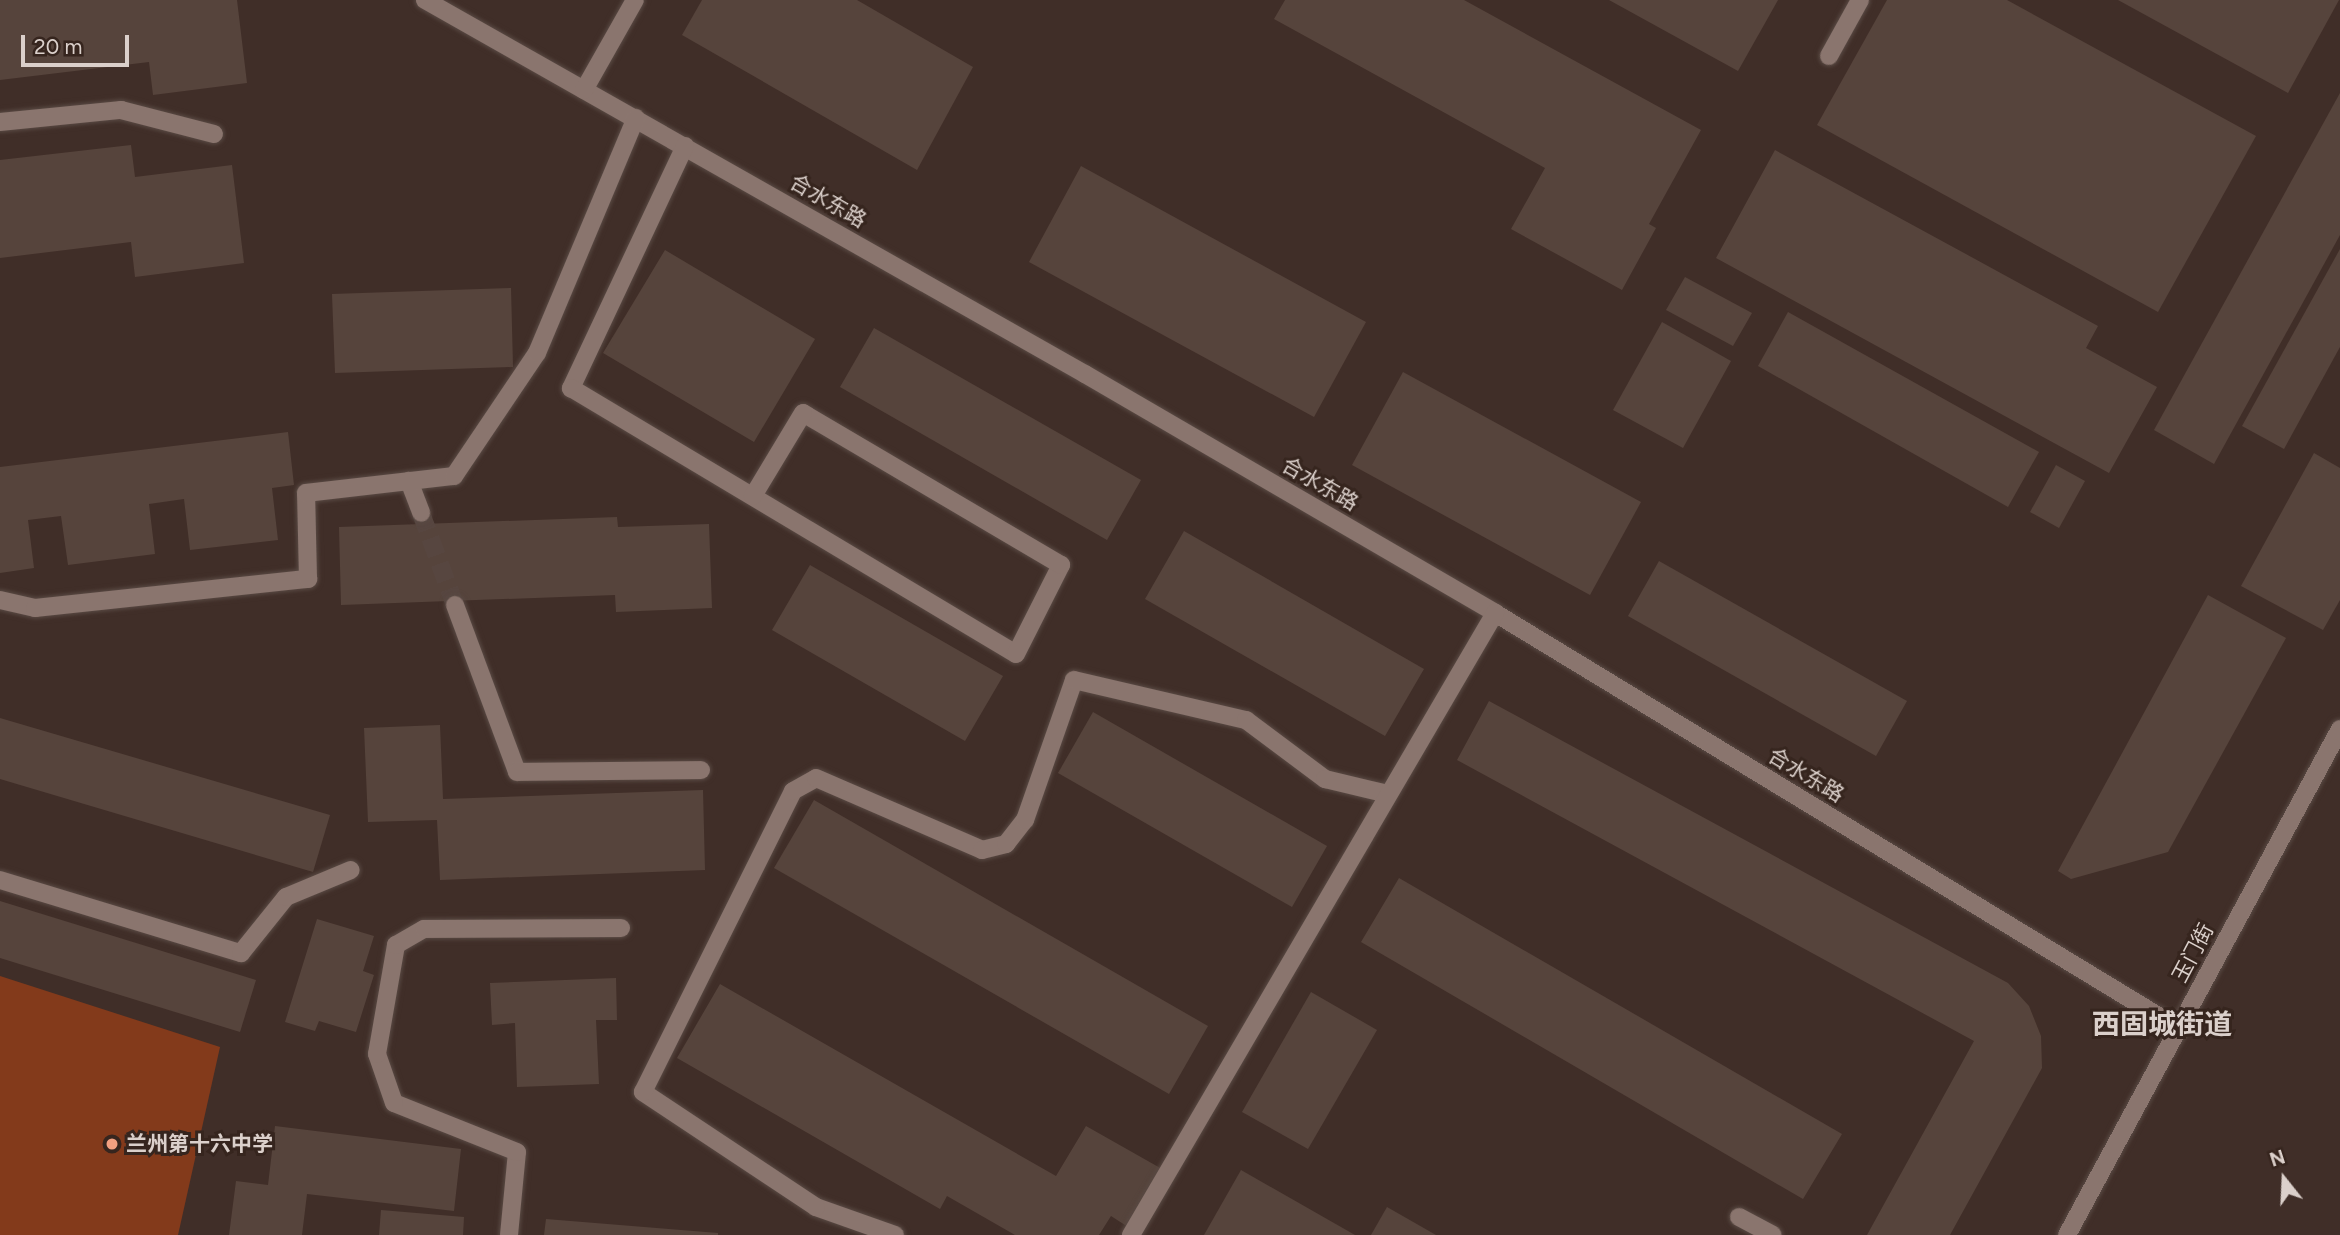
<!DOCTYPE html>
<meta charset="utf-8">
<style>
body{margin:0}
#map{position:relative;width:2340px;height:1235px;overflow:hidden;background:#402e28;font-family:Figtree,"Noto Sans SC",sans-serif}
div>[style]{position:absolute}
.green>*{inset:0;background:#833a1b}
.building>*{inset:0;background:#56443c}
.minor-tunnel>*{height:18px;margin-top:-9px;transform-origin:0;background:repeating-linear-gradient(90deg,#574640 0 18px,transparent 0 27px)}
.roads{filter:drop-shadow(0 0 2px #594a44) drop-shadow(0 0 2px #594a44)}
.minor>*{height:18px;margin:-9px;padding:0 9px;transform-origin:9px;border-radius:9px;background:#8a756e}
.dots>*{width:19px;height:19px;translate:-50% -50%;box-sizing:border-box;border:4px solid #36251e;border-radius:50%}
span{translate:-50% -50%;white-space:nowrap;text-align:center;line-height:1.15;-webkit-text-stroke:6px #36251e;paint-order:stroke}
.street-label{font-size:21px;color:#dbd0cb}
.poi-label{font-size:21px;color:#dbd0cb;font-weight:700}
.left{translate:0 -50%;text-align:left}
.district-label{font-size:28px;color:#dbd0cb;font-weight:700}
.north{position:absolute;left:2249px;top:1144px;width:70px;height:70px;-webkit-text-stroke:5px #36251e;paint-order:stroke;rotate:342deg;font-size:19px;font-weight:700;line-height:28px;text-align:center;color:#dbd0cb}
.north::after{content:'';display:block;margin:auto;width:24px;height:32px;background:#dbd0cb;clip-path:polygon(50% 0,100% 100%,50% 72%,0 100%)}
.scale{position:absolute;left:21px;top:35px;width:108px;height:32px;box-sizing:border-box;border:4px solid #dbd0cb;border-top:0;padding-left:9px;font-size:21px;line-height:24px;white-space:nowrap;color:#dbd0cb;-webkit-text-stroke:5px #36251e;paint-order:stroke}
</style>
<div id="map">
<div class="green">
<i style="clip-path:polygon(0 976px,220px 1047px,178px 1235px,0 1235px)"></i>
</div>
<div class="building">
<i style="clip-path:polygon(0 0,237px 0,247px 83px,153px 95px,149px 62px,0 80px)"></i>
<i style="clip-path:polygon(702px 0,857px 0,973px 67px,917px 170px,682px 35px)"></i>
<i style="clip-path:polygon(1285px 0,1464px 0,1701px 130px,1649px 224px,1656px 228px,1622px 290px,1511px 229px,1545px 168px,1274px 19px)"></i>
<i style="clip-path:polygon(1609px 0,1778px 0,1738px 71px)"></i>
<i style="clip-path:polygon(1887px 0,2007px 0,2256px 136px,2158px 312px,1817px 125px)"></i>
<i style="clip-path:polygon(2118px 0,2339px 0,2288px 93px)"></i>
<i style="clip-path:polygon(2340px 93px,2340px 235px,2214px 464px,2154px 430px)"></i>
<i style="clip-path:polygon(131px 145px,135px 177px,232px 165px,244px 263px,135px 277px,131px 242px,0 258px,0 160px)"></i>
<i style="clip-path:polygon(1775px 150px,2098px 326px,2086px 348px,2157px 387px,2109px 473px,1716px 258px)"></i>
<i style="clip-path:polygon(1081px 166px,1366px 322px,1314px 417px,1029px 262px)"></i>
<i style="clip-path:polygon(2340px 249px,2340px 347px,2284px 449px,2242px 426px)"></i>
<i style="clip-path:polygon(665px 250px,815px 339px,754px 442px,603px 353px)"></i>
<i style="clip-path:polygon(1685px 277px,1752px 313px,1733px 346px,1666px 310px)"></i>
<i style="clip-path:polygon(511px 288px,513px 367px,335px 373px,332px 294px)"></i>
<i style="clip-path:polygon(1788px 312px,2039px 452px,2008px 507px,1758px 366px)"></i>
<i style="clip-path:polygon(1662px 322px,1731px 361px,1683px 448px,1613px 410px)"></i>
<i style="clip-path:polygon(874px 328px,1141px 480px,1107px 540px,840px 387px)"></i>
<i style="clip-path:polygon(1403px 372px,1641px 502px,1590px 595px,1352px 465px)"></i>
<i style="clip-path:polygon(288px 432px,294px 485px,272px 488px,278px 540px,190px 550px,184px 499px,149px 504px,155px 554px,68px 565px,61px 516px,28px 520px,34px 568px,0 573px,0 467px)"></i>
<i style="clip-path:polygon(2314px 453px,2340px 468px,2340px 600px,2323px 630px,2241px 586px)"></i>
<i style="clip-path:polygon(2056px 465px,2085px 481px,2059px 528px,2030px 512px)"></i>
<i style="clip-path:polygon(617px 517px,618px 527px,709px 524px,712px 608px,616px 612px,615px 595px,341px 605px,339px 527px)"></i>
<i style="clip-path:polygon(1184px 531px,1424px 669px,1385px 736px,1145px 599px)"></i>
<i style="clip-path:polygon(1659px 561px,1907px 701px,1876px 756px,1628px 616px)"></i>
<i style="clip-path:polygon(810px 565px,1003px 676px,965px 741px,772px 630px)"></i>
<i style="clip-path:polygon(2208px 595px,2286px 638px,2168px 852px,2071px 879px,2058px 871px)"></i>
<i style="clip-path:polygon(1489px 701px,2008px 983px,2029px 1006px,2041px 1036px,2042px 1068px,1950px 1235px,1867px 1235px,1974px 1041px,1457px 760px)"></i>
<i style="clip-path:polygon(1093px 712px,1327px 846px,1292px 907px,1058px 773px)"></i>
<i style="clip-path:polygon(0 718px,330px 815px,313px 872px,0 779px)"></i>
<i style="clip-path:polygon(440px 725px,443px 799px,703px 790px,705px 870px,440px 880px,437px 820px,368px 822px,364px 728px)"></i>
<i style="clip-path:polygon(814px 800px,1208px 1026px,1169px 1094px,774px 868px)"></i>
<i style="clip-path:polygon(1399px 878px,1842px 1134px,1803px 1199px,1361px 942px)"></i>
<i style="clip-path:polygon(0 901px,256px 980px,240px 1032px,0 958px)"></i>
<i style="clip-path:polygon(317px 919px,374px 936px,363px 971px,374px 975px,356px 1032px,319px 1021px,315px 1031px,285px 1022px)"></i>
<i style="clip-path:polygon(616px 978px,617px 1020px,596px 1020px,599px 1084px,517px 1087px,515px 1023px,492px 1025px,490px 983px)"></i>
<i style="clip-path:polygon(720px 984px,1056px 1176px,1086px 1126px,1162px 1169px,1128px 1227px,1111px 1216px,1099px 1235px,1015px 1235px,947px 1196px,940px 1209px,677px 1058px)"></i>
<i style="clip-path:polygon(1311px 992px,1377px 1030px,1308px 1149px,1242px 1112px)"></i>
<i style="clip-path:polygon(275px 1126px,461px 1149px,454px 1211px,307px 1194px,302px 1235px,229px 1235px,236px 1181px,268px 1185px)"></i>
<i style="clip-path:polygon(1241px 1170px,1355px 1235px,1204px 1235px)"></i>
<i style="clip-path:polygon(1387px 1207px,1436px 1235px,1371px 1235px)"></i>
<i style="clip-path:polygon(381px 1210px,464px 1217px,463px 1235px,379px 1235px)"></i>
<i style="clip-path:polygon(546px 1219px,718px 1233px,718px 1235px,544px 1235px)"></i>
</div>
<div class="minor-tunnel">
<i style="left:421px;top:513px;width:98px;rotate:69.7deg"></i>
</div>
<div class="roads">
<div class="minor">
<i style="left:425px;top:0;width:759px;rotate:29.54deg"></i>
<i style="left:1085px;top:374px;width:475px;rotate:30.2deg"></i>
<i style="left:1495px;top:613px;width:799px;rotate:31.28deg"></i>
<i style="left:1829px;top:56px;width:64px;rotate:-61deg"></i>
<i style="left:584px;top:90px;width:103px;rotate:-60.5deg"></i>
<i style="left:0;top:122px;width:122px;rotate:-5.7deg"></i>
<i style="left:121px;top:110px;width:96px;rotate:14.5deg"></i>
<i style="left:685px;top:146px;width:268px;rotate:115.2deg"></i>
<i style="left:571px;top:388px;width:518px;rotate:30.87deg"></i>
<i style="left:1016px;top:654px;width:100px;rotate:-63.2deg"></i>
<i style="left:1061px;top:565px;width:299px;rotate:-149.5deg"></i>
<i style="left:803px;top:413px;width:97px;rotate:121.1deg"></i>
<i style="left:409px;top:481px;width:34px;rotate:69deg"></i>
<i style="left:0;top:600px;width:36px;rotate:13deg"></i>
<i style="left:35px;top:608px;width:275px;rotate:-6.1deg"></i>
<i style="left:308px;top:579px;width:86px;rotate:-91.3deg"></i>
<i style="left:306px;top:493px;width:149px;rotate:-6.6deg"></i>
<i style="left:454px;top:476px;width:148px;rotate:-56deg"></i>
<i style="left:537px;top:353px;width:255px;rotate:-67.2deg"></i>
<i style="left:455px;top:605px;width:178px;rotate:69.6deg"></i>
<i style="left:517px;top:772px;width:184px;rotate:-0.6deg"></i>
<i style="left:0;top:880px;width:252px;rotate:16.9deg"></i>
<i style="left:241px;top:953px;width:72px;rotate:-51.2deg"></i>
<i style="left:286px;top:897px;width:70px;rotate:-22.6deg"></i>
<i style="left:1739px;top:1217px;width:38px;rotate:28deg"></i>
<i style="left:509px;top:1235px;width:83px;rotate:-84.5deg"></i>
<i style="left:517px;top:1152px;width:132px;rotate:-158.3deg"></i>
<i style="left:394px;top:1103px;width:52px;rotate:-109.1deg"></i>
<i style="left:377px;top:1054px;width:111px;rotate:-80.1deg"></i>
<i style="left:396px;top:945px;width:32px;rotate:-30deg"></i>
<i style="left:424px;top:929px;width:197px;rotate:-0.3deg"></i>
<i style="left:895px;top:1235px;width:84px;rotate:-160.5deg"></i>
<i style="left:816px;top:1207px;width:208px;rotate:-146.4deg"></i>
<i style="left:643px;top:1092px;width:336px;rotate:-63.5deg"></i>
<i style="left:793px;top:791px;width:26px;rotate:-29deg"></i>
<i style="left:816px;top:778px;width:181px;rotate:23.4deg"></i>
<i style="left:982px;top:850px;width:25px;rotate:-14deg"></i>
<i style="left:1006px;top:844px;width:31px;rotate:-52deg"></i>
<i style="left:1025px;top:820px;width:148px;rotate:-70.7deg"></i>
<i style="left:1074px;top:680px;width:177px;rotate:13.1deg"></i>
<i style="left:1246px;top:720px;width:99px;rotate:36.8deg"></i>
<i style="left:1325px;top:779px;width:65px;rotate:13.4deg"></i>
<i style="left:1131px;top:1235px;width:721px;rotate:-59.66deg"></i>
<i style="left:2067px;top:1235px;width:575px;rotate:-61.65deg"></i>
</div>
</div>
<div class="dots">
<i style="left:112px;top:1144px;background:#f2a080"></i>
</div>
<div class="street-label">
<span style="left:828px;top:201px;rotate:30deg">合水东路</span>
<span style="left:1320px;top:484px;rotate:30deg">合水东路</span>
<span style="left:1806px;top:775px;rotate:31deg">合水东路</span>
<span style="left:2193px;top:953px;rotate:-62deg">玉门街</span>
</div>
<div class="poi-label">
<span class="left" style="left:126px;top:1144px">兰州第十六中学</span>
</div>
<div class="district-label">
<span style="left:2162px;top:1024px">西固城街道</span>
</div>
<div class="north">N</div>
<div class="scale">20 m</div>
</div>
